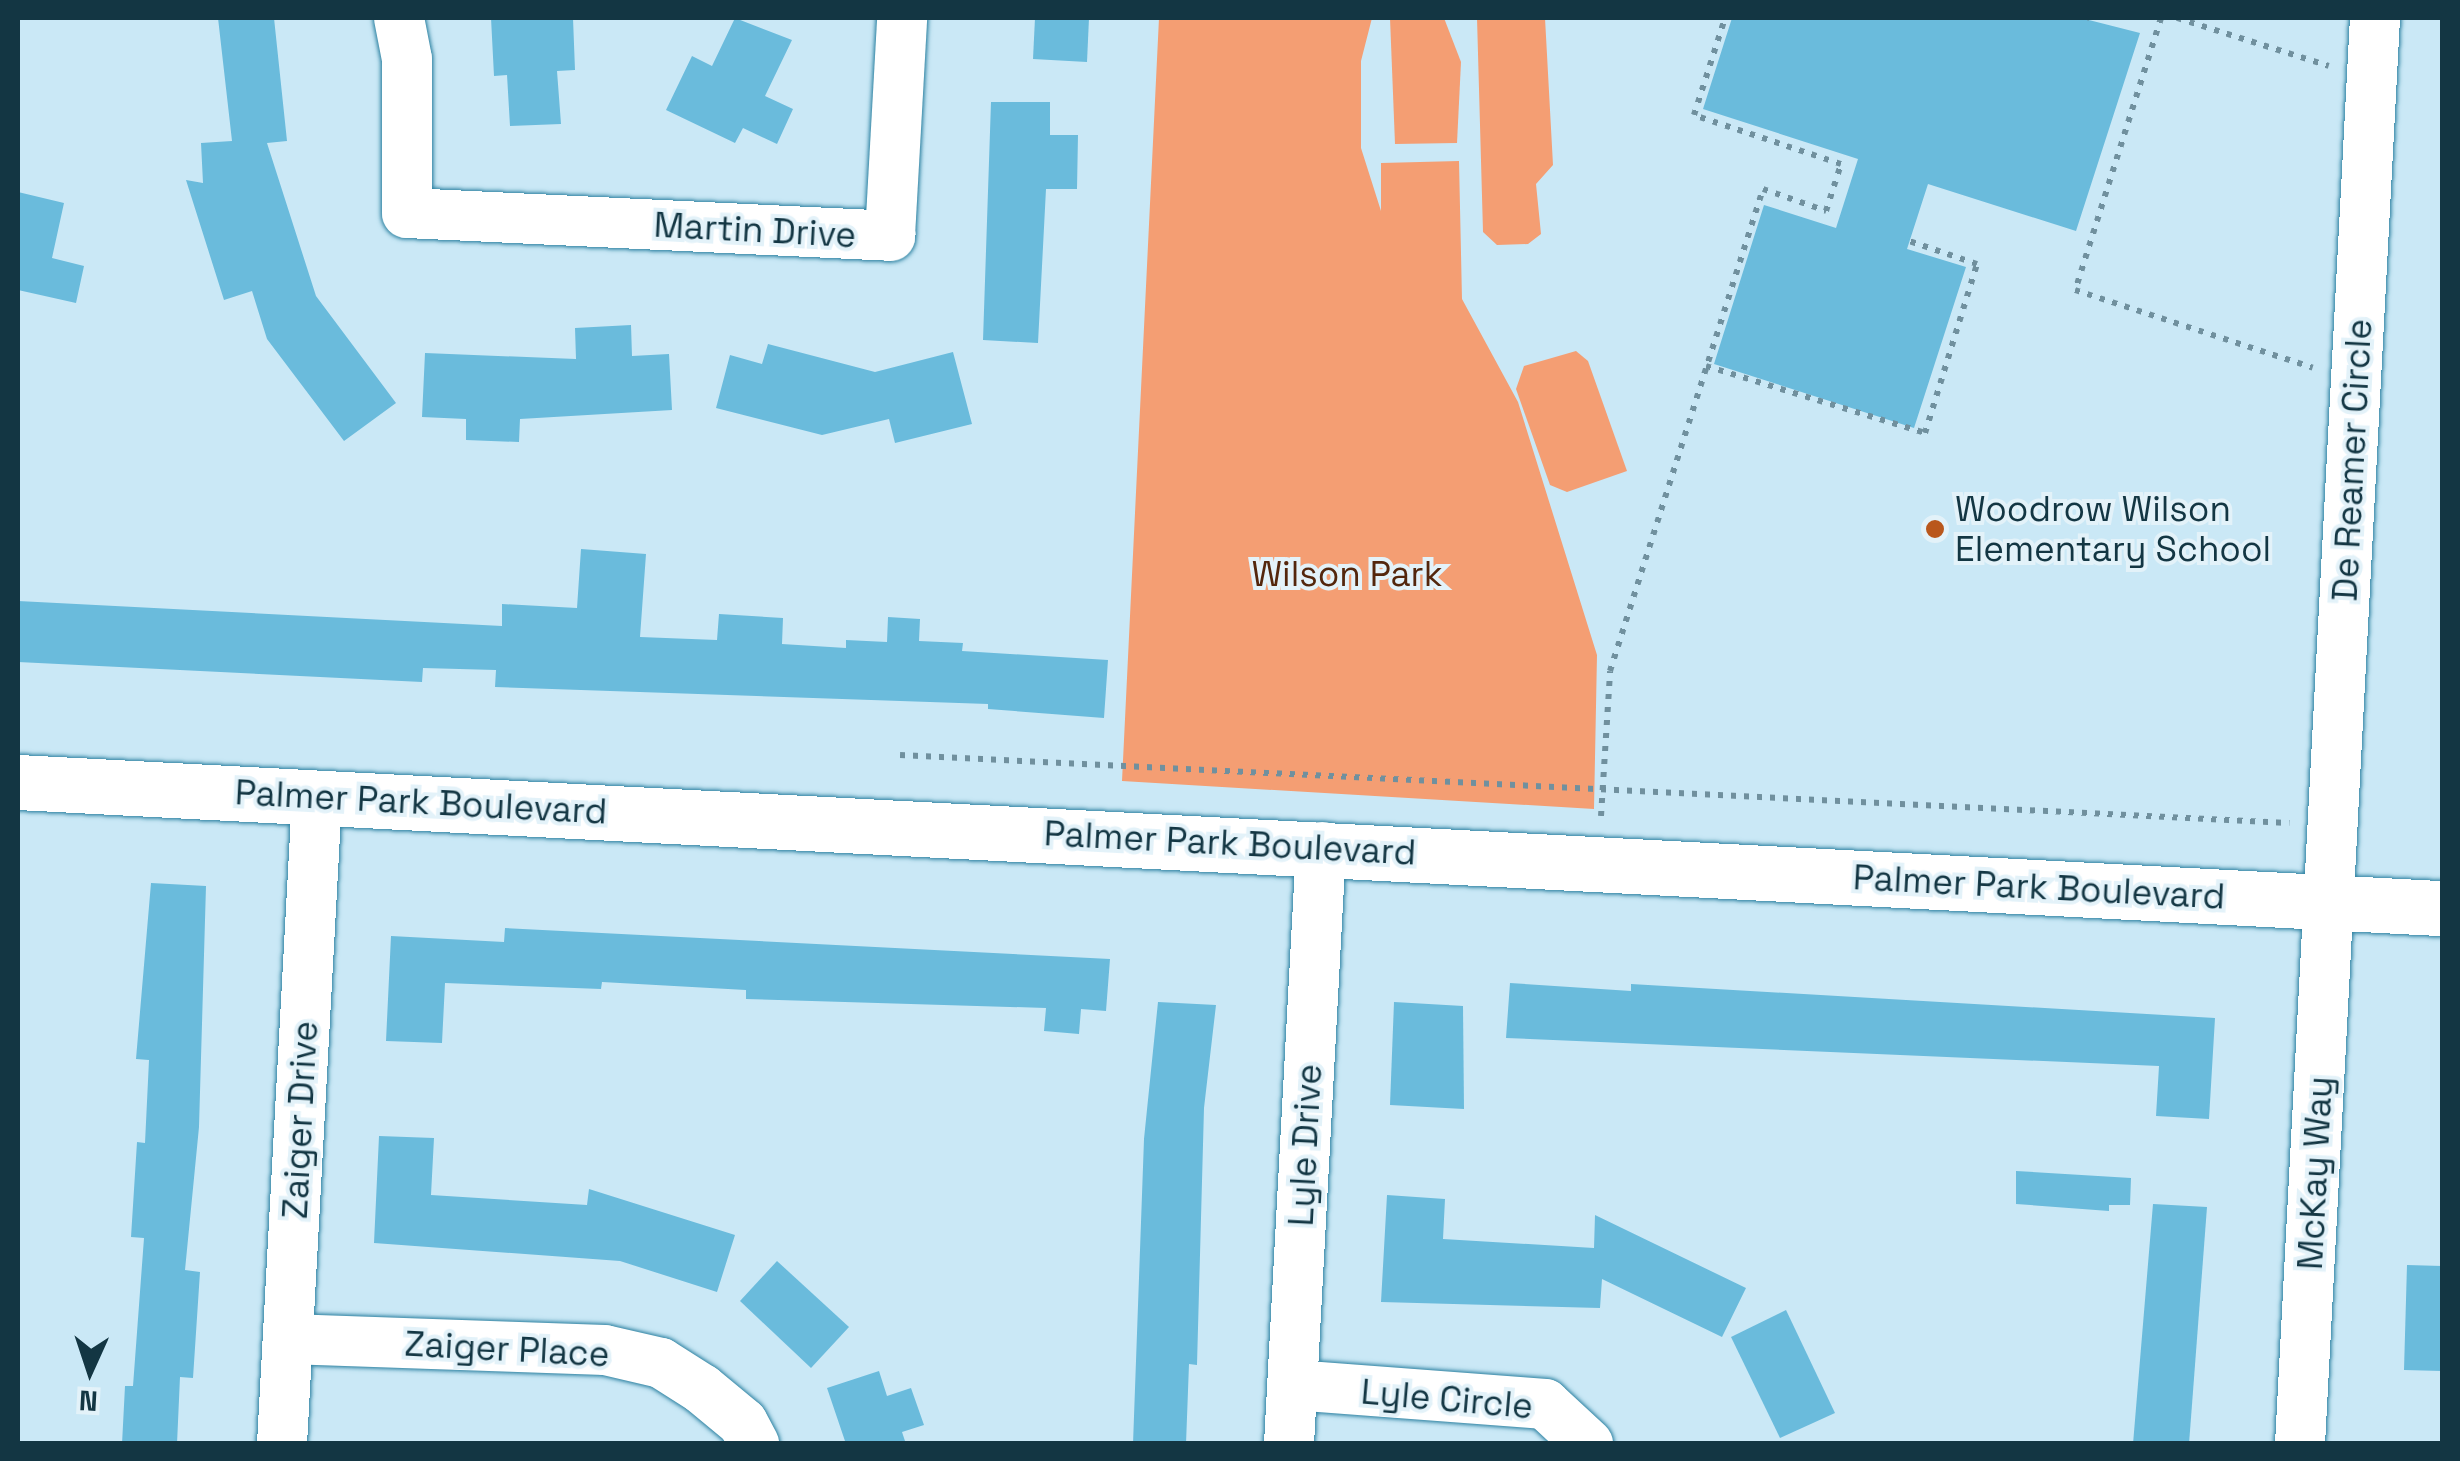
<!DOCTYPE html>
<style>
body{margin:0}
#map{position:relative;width:2460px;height:1461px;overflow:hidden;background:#cae8f6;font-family:"Space Grotesk",sans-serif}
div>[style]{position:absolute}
.green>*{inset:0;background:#f49e73}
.building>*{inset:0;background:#6abbdc}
.path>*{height:6px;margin-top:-3px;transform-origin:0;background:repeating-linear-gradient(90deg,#70909e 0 5px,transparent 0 13px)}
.roads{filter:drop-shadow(0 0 2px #2c81a1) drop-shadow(0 0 2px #2c81a1)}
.street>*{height:50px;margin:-25px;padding:0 25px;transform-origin:25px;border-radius:25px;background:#fff}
.secondary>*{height:55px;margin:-27.5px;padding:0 27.5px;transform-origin:27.5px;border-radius:27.5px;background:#fff}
.dots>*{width:28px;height:28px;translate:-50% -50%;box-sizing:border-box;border:5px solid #e3f2f9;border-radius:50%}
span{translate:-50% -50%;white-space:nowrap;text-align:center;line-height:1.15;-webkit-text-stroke:8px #e3f2f9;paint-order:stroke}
.street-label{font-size:35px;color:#133643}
.poi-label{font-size:35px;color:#133643}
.left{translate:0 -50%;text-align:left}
.park-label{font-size:35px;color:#53260c}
.frame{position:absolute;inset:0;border:20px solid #133643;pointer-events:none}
.north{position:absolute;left:40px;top:1321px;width:100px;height:100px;-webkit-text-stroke:8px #e3f2f9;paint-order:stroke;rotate:183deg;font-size:28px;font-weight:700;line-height:40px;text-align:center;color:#133643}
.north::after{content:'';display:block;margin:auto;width:35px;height:45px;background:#133643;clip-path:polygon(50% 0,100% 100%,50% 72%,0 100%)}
</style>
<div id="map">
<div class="green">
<i style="clip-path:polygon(1159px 18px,1372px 18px,1361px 61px,1361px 148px,1381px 211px,1381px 163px,1459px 161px,1462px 299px,1518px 402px,1597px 655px,1594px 809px,1122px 781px)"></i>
<i style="clip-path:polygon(1390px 18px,1444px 18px,1461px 62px,1457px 143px,1395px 144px)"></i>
<i style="clip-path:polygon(1477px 18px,1545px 18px,1553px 165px,1536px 184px,1541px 234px,1528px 244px,1497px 245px,1483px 232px)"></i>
<i style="clip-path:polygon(1576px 351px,1588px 361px,1627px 471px,1567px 492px,1550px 485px,1516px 389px,1524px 366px)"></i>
</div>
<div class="building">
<i style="clip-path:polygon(218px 18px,274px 18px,287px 141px,267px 143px,316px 296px,396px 403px,344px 441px,267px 339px,252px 291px,224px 300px,186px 180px,203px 183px,201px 143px,232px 141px)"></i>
<i style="clip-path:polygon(491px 18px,573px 18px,575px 70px,557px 71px,561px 124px,510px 126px,507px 75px,494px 76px)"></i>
<i style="clip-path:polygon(735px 18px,792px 40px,765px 96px,793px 109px,777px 144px,743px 128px,735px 143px,666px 110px,692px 56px,712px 66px)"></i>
<i style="clip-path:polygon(1035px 18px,1089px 18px,1087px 62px,1033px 59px)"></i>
<i style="clip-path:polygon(1732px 18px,2081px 18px,2140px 33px,2076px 231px,1928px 184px,1907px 249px,1966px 267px,1914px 428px,1714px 364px,1764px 205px,1836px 228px,1858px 159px,1703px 109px)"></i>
<i style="clip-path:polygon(991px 102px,1050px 102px,1050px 135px,1078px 135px,1077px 189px,1046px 189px,1038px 343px,983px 340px)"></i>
<i style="clip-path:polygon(18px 192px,64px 203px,52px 258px,84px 266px,76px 303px,18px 290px)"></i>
<i style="clip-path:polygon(631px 325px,632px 356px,669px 354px,672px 410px,520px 419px,519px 442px,466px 440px,466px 419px,422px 417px,425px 353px,576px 359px,575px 328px)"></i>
<i style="clip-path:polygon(768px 344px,875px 372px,953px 352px,972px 424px,895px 443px,889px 419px,822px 435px,716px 408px,730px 355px,762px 364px)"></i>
<i style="clip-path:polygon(581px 549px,646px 554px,640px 637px,717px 640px,719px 614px,783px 618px,782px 644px,846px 648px,846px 640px,887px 642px,888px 617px,920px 619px,919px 641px,963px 643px,962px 651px,1108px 660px,1104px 718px,988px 709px,988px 704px,495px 687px,496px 670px,423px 668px,422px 682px,18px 662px,18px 601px,502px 626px,502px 604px,577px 608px)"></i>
<i style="clip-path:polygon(151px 883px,206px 886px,199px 1127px,185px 1270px,200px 1272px,193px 1378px,180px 1377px,177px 1444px,122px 1444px,125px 1386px,133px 1386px,144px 1238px,131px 1237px,137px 1142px,145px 1143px,149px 1060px,136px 1059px)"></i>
<i style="clip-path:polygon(505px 928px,1110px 959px,1106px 1011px,1081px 1009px,1079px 1034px,1044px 1031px,1046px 1008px,746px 999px,746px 990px,602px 982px,601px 989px,445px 983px,442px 1043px,386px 1041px,391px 936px,504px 942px)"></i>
<i style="clip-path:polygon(1510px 983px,1631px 991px,1631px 984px,2215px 1018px,2209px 1119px,2156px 1116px,2159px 1066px,1506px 1038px)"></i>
<i style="clip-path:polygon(1158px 1002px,1216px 1005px,1204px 1108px,1197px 1365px,1189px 1364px,1186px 1444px,1133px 1444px,1144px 1139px)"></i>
<i style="clip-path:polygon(1394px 1002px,1463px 1006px,1464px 1109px,1390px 1105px)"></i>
<i style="clip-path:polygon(379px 1136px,434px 1138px,431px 1195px,587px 1205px,589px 1189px,735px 1235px,717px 1292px,620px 1261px,374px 1243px)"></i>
<i style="clip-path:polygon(2016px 1171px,2131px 1178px,2130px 1205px,2109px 1205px,2109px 1211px,2016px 1204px)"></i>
<i style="clip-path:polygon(1387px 1195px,1445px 1199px,1443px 1239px,1594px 1248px,1595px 1215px,1746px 1288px,1722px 1337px,1602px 1279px,1600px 1308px,1381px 1302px)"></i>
<i style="clip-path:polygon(2153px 1204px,2207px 1207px,2189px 1444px,2133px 1444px)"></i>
<i style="clip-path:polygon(777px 1261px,849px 1327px,811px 1368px,740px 1301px)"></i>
<i style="clip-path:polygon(2407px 1265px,2442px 1266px,2442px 1371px,2404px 1370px)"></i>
<i style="clip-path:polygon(1786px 1310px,1835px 1413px,1780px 1438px,1731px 1337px)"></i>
<i style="clip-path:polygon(879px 1371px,887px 1396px,911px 1388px,924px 1425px,902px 1432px,906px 1444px,846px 1444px,827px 1388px)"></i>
</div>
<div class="path">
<i style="left:2161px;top:18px;width:285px;rotate:107.5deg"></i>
<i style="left:2075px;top:290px;width:250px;rotate:18.1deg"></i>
<i style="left:2177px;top:18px;width:159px;rotate:17.5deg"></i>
<i style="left:2086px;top:19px;width:1px;rotate:-45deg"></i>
<i style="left:1706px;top:366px;width:229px;rotate:17deg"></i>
<i style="left:1925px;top:433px;width:177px;rotate:-72.9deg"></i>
<i style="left:1977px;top:264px;width:72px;rotate:-161.3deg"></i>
<i style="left:900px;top:755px;width:1391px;rotate:2.8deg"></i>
<i style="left:1601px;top:816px;width:145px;rotate:-86.4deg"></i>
<i style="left:1610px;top:671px;width:506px;rotate:-72.39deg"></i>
<i style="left:1763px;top:189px;width:67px;rotate:19.2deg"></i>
<i style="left:1826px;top:211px;width:49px;rotate:-72.3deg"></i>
<i style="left:1841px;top:164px;width:155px;rotate:-161.6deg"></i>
<i style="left:1694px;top:115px;width:102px;rotate:-72.3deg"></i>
</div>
<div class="roads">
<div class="street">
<i style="left:399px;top:18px;width:42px;rotate:79deg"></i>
<i style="left:407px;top:59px;width:154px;rotate:90deg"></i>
<i style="left:407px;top:213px;width:484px;rotate:2.7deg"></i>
<i style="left:890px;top:236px;width:218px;rotate:-86.8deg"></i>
<i style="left:288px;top:1339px;width:317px;rotate:2deg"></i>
<i style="left:605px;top:1350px;width:57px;rotate:13.1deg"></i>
<i style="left:661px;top:1363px;width:49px;rotate:32.4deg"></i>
<i style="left:702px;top:1389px;width:53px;rotate:39.7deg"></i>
<i style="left:743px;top:1423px;width:24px;rotate:62deg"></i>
<i style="left:1293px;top:1385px;width:253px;rotate:4.3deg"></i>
<i style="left:1545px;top:1404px;width:59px;rotate:42.9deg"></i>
<i style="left:282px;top:1444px;width:648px;rotate:-86.9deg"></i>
<i style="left:1289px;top:1444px;width:598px;rotate:-86.93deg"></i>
<i style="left:2300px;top:1444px;width:1428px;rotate:-86.99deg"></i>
</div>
<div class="secondary">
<i style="left:18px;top:782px;width:2427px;rotate:2.98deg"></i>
</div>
</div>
<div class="dots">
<i style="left:1935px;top:529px;background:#b9571c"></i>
</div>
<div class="street-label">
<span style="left:755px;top:230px;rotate:3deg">Martin Drive</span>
<span style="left:2352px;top:460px;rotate:-87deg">De Reamer Circle</span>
<span style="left:421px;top:802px;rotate:3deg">Palmer Park Boulevard</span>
<span style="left:1230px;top:843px;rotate:3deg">Palmer Park Boulevard</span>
<span style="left:2039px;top:887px;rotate:3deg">Palmer Park Boulevard</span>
<span style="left:300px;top:1120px;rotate:-87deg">Zaiger Drive</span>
<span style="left:1305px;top:1145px;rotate:-87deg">Lyle Drive</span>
<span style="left:2315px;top:1173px;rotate:-87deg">McKay Way</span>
<span style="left:507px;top:1349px;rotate:3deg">Zaiger Place</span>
<span style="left:1447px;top:1399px;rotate:5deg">Lyle Circle</span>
</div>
<div class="poi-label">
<span class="left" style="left:1955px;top:529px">Woodrow Wilson<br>Elementary School</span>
</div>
<div class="park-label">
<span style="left:1347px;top:574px">Wilson Park</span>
</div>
<div class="frame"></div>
<div class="north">N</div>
</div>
